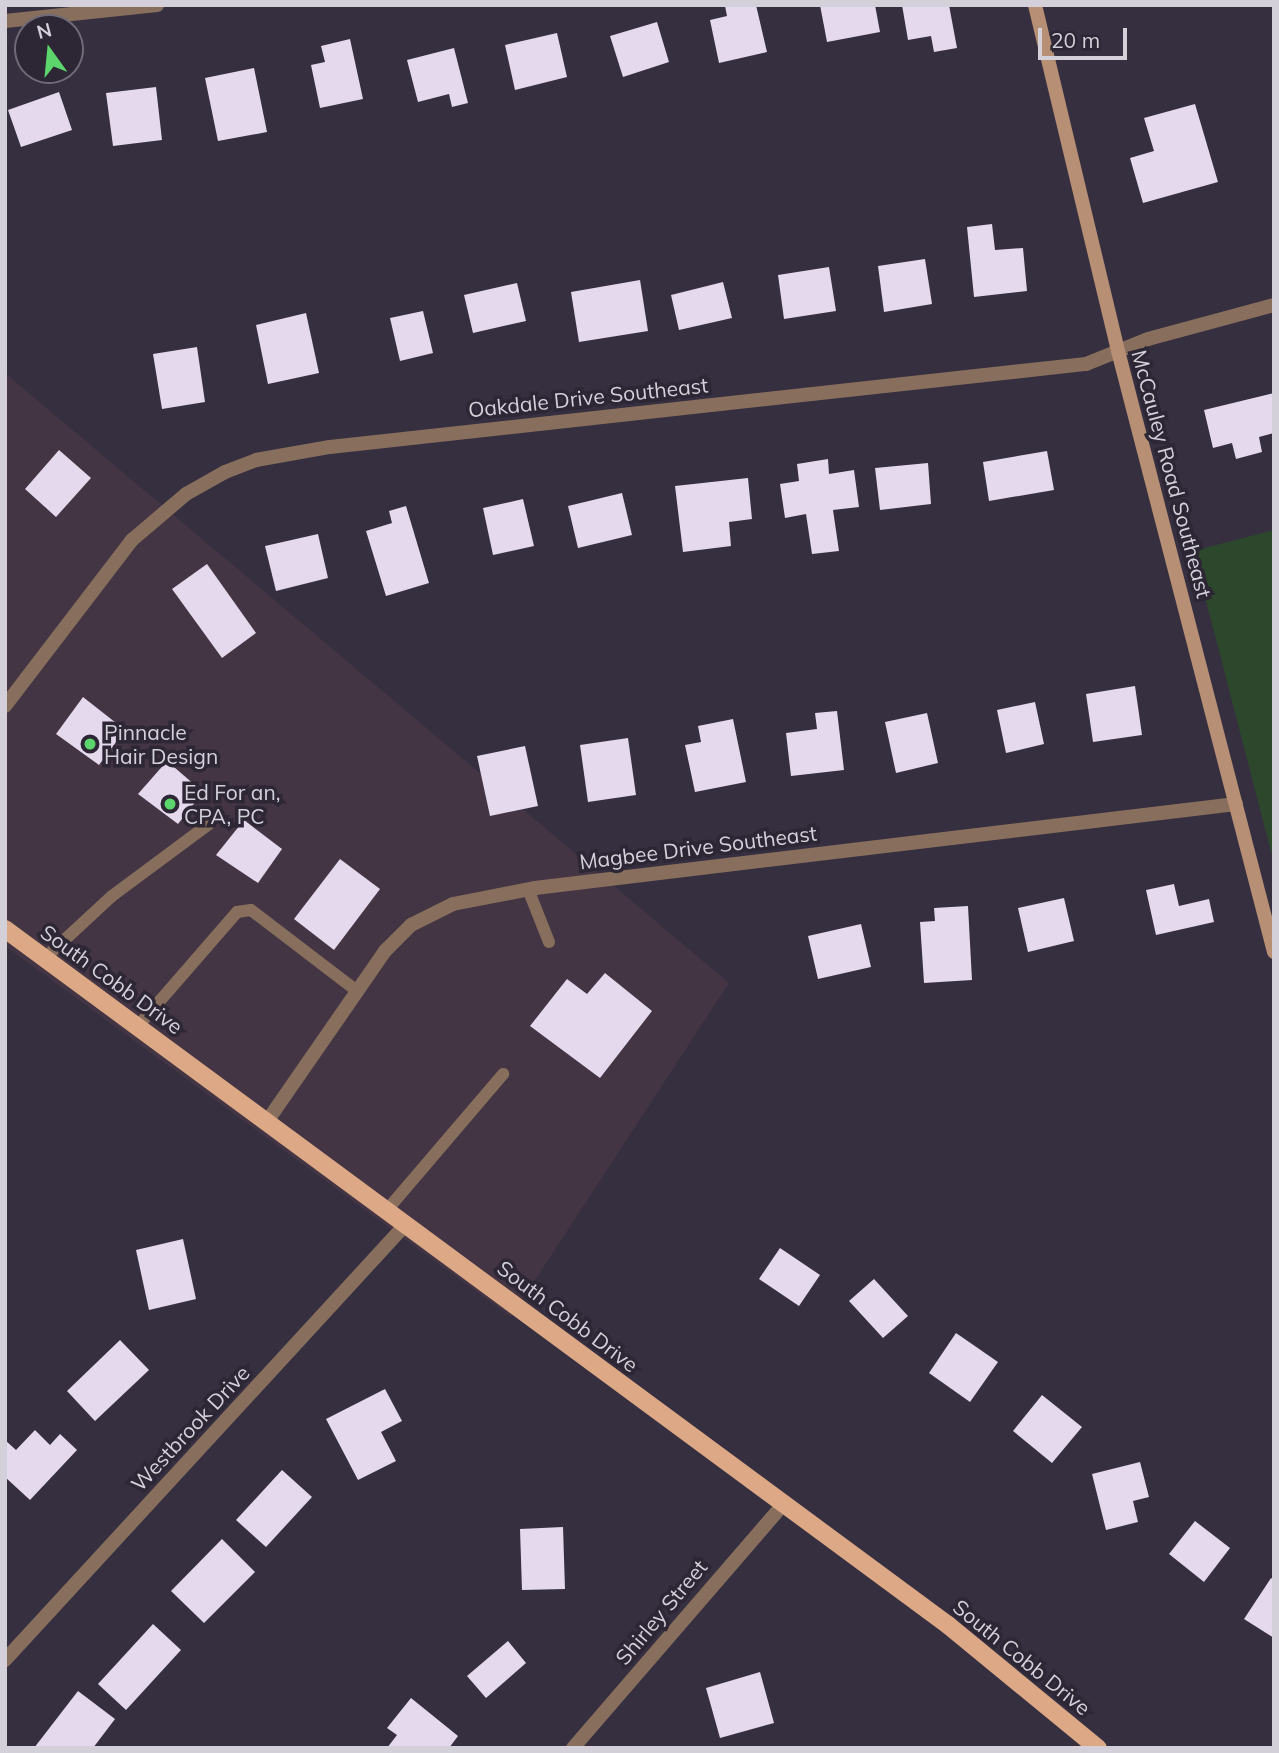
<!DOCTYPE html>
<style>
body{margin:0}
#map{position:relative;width:1279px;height:1753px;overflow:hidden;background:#362f40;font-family:Mulish,sans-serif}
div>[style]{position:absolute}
.commercial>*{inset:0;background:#433543}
.green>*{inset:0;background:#2c472c}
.building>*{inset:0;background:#e5d9ed}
.lane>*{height:12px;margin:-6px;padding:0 6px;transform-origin:6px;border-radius:6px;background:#886f5d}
.street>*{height:14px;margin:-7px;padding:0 7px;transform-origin:7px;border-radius:7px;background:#886f5d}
.secondary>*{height:14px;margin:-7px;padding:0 7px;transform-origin:7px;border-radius:7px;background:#b78f74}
.primary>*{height:18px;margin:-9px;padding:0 9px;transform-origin:9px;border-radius:9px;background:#dca885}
.dots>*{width:19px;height:19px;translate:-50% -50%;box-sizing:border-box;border:4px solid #2c2635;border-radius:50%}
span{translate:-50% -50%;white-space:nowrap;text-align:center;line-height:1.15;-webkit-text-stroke:7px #2c2635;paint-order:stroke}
.street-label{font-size:21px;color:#d4d0da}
.poi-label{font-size:21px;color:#d4d0da}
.left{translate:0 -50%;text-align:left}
.frame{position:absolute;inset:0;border:7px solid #d4d0da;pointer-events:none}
.north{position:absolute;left:14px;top:14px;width:70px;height:70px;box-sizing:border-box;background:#2c2635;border:2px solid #6f6a77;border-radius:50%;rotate:345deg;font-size:19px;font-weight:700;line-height:28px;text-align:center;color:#d4d0da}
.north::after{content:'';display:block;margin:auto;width:24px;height:32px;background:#5cd56d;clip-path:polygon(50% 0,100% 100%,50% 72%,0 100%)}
.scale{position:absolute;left:1038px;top:28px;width:89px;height:32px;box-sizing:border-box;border:4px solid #d4d0da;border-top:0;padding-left:9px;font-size:21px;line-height:24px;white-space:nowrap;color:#d4d0da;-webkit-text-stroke:5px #2c2635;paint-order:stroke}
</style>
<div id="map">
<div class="commercial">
<i style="clip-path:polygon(5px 373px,729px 983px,511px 1317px,5px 946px)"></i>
</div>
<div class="green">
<i style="clip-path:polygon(1274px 530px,1274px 863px,1193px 551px)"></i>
</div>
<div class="building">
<i style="clip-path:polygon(730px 5px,756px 5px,767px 52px,719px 63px,710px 20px,727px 16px,725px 6px)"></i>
<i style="clip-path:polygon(820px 5px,875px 5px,880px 32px,827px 42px)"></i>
<i style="clip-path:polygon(902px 5px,949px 5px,957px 48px,934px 52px,931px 36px,908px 40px)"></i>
<i style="clip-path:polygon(657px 22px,669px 62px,623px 77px,610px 36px)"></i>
<i style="clip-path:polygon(557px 33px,567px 77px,515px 90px,505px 45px)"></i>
<i style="clip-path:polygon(350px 39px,363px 99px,320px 108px,311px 65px,325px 62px,321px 46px)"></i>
<i style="clip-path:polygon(454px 48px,468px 103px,452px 107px,449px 94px,418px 102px,407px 60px)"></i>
<i style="clip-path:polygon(254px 68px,267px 132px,218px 141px,205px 78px)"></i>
<i style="clip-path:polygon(156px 87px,162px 140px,113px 146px,106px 93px)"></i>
<i style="clip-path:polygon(59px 92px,72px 130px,21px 147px,8px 110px)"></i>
<i style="clip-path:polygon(1195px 104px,1218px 182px,1143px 203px,1130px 158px,1154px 151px,1144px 118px)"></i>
<i style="clip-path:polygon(992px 224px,995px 250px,1023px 248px,1027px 291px,974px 297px,967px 227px)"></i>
<i style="clip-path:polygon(925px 259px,932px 304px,884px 312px,878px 266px)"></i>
<i style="clip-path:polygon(829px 267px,836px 311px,784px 319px,778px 275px)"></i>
<i style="clip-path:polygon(640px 280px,648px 331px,579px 342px,571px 292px)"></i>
<i style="clip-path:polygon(723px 282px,732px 318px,679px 330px,671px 295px)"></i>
<i style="clip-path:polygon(517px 283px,526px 321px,473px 333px,464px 295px)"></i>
<i style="clip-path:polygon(423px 311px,433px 353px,400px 361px,390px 318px)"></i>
<i style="clip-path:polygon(306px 313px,319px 373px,268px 384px,256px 325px)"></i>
<i style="clip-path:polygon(197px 347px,205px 402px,162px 409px,153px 354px)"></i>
<i style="clip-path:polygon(1274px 393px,1274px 433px,1259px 437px,1262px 452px,1236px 459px,1232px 443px,1213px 448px,1204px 410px)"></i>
<i style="clip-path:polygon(59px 450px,91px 478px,56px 517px,25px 489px)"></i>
<i style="clip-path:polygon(1047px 451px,1054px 490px,989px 501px,983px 462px)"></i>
<i style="clip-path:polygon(828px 459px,829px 474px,854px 470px,859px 507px,833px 510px,839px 551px,812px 554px,806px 514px,785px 518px,780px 484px,799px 481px,797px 464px)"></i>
<i style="clip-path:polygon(928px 463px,931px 504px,880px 510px,875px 468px)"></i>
<i style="clip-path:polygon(748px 478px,752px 519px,729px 522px,731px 546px,683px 552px,675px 486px)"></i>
<i style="clip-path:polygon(622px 493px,632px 535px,578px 548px,568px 506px)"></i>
<i style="clip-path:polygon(523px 499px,534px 546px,493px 555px,483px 508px)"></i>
<i style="clip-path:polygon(406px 506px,429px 583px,386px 596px,366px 531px,392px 523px,389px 511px)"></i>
<i style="clip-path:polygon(318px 534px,328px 578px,276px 591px,265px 546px)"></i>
<i style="clip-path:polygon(207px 564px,256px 633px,222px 658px,172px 589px)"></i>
<i style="clip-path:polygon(1135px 686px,1142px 735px,1093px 742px,1086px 694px)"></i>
<i style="clip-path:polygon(83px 697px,125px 730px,99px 765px,56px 734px)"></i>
<i style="clip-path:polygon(1035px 702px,1044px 744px,1006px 753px,997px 710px)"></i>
<i style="clip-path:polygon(837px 711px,844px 770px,791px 776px,786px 733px,817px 729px,815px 713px)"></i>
<i style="clip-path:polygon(927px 713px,938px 763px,896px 773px,885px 722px)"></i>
<i style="clip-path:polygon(733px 719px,746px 782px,695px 792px,685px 745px,701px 742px,698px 726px)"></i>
<i style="clip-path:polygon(628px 738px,636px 795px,588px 802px,580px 745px)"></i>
<i style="clip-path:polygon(525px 746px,538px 806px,490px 816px,477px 756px)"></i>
<i style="clip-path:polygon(167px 761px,203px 792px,178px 824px,138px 794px)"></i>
<i style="clip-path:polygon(244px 820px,282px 849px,258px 883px,216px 855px)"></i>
<i style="clip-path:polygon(340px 859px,380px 889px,334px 950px,294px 919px)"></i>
<i style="clip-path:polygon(1174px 884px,1179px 906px,1209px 899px,1214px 922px,1156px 935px,1146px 890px)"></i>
<i style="clip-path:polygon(1064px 898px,1074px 941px,1028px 952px,1018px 908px)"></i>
<i style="clip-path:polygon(968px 906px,972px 980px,924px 983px,920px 922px,935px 921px,934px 908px)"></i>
<i style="clip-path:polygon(861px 924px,871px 967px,818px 979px,808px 936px)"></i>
<i style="clip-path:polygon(605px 973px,652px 1011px,600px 1078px,530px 1026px,567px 979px,587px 994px)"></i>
<i style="clip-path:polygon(183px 1239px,196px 1299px,149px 1310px,136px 1250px)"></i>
<i style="clip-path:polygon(780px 1248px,820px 1275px,799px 1306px,759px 1279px)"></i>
<i style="clip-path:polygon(874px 1279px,908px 1316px,883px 1338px,849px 1301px)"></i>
<i style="clip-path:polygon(956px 1333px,998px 1362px,970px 1402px,929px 1373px)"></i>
<i style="clip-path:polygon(120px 1340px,149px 1370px,95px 1421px,67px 1391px)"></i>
<i style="clip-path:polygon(385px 1389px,402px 1421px,381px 1432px,396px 1461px,358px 1480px,326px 1419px)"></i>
<i style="clip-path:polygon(1042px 1395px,1082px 1427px,1052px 1463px,1013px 1431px)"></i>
<i style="clip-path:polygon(35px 1430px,50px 1445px,60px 1434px,77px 1450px,30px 1500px,5px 1477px,5px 1440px,16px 1450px)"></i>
<i style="clip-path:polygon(1140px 1462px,1149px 1497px,1133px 1501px,1138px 1522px,1106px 1530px,1092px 1474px)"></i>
<i style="clip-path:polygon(282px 1470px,312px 1497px,266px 1547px,236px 1520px)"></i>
<i style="clip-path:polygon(1195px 1521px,1230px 1548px,1204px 1582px,1169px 1554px)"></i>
<i style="clip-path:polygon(563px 1527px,565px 1589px,522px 1590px,520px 1529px)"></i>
<i style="clip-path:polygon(222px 1539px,255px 1572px,204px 1623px,171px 1591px)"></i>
<i style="clip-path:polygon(1271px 1578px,1274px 1580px,1274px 1638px,1244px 1619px)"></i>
<i style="clip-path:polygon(153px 1624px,181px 1650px,126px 1710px,98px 1684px)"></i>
<i style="clip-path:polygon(508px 1641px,526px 1663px,486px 1698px,467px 1676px)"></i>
<i style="clip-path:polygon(760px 1672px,774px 1723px,720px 1738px,706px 1688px)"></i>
<i style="clip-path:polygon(78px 1691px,115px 1719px,93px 1748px,34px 1748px)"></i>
<i style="clip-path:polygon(411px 1698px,458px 1736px,449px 1748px,387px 1748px,397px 1735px,387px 1728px)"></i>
</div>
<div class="lane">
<i style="left:528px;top:889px;width:57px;rotate:68.4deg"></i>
<i style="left:45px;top:958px;width:91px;rotate:-42.8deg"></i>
<i style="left:112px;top:896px;width:121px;rotate:-36.6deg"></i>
<i style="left:138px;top:1026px;width:151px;rotate:-49deg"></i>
<i style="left:237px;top:912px;width:14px;rotate:-8deg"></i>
<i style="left:251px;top:910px;width:133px;rotate:37.4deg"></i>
<i style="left:387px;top:1210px;width:179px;rotate:-49.5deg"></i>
</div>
<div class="street">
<i style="left:5px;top:21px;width:153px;rotate:-6deg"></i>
<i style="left:5px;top:706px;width:209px;rotate:-52.6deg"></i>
<i style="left:132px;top:540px;width:71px;rotate:-40.4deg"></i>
<i style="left:186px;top:494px;width:45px;rotate:-29.4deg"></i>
<i style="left:225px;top:472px;width:33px;rotate:-21deg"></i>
<i style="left:256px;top:460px;width:75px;rotate:-10deg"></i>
<i style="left:330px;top:447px;width:761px;rotate:-6.27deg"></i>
<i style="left:1086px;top:364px;width:67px;rotate:-22deg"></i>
<i style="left:1148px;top:339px;width:131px;rotate:-15.1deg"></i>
<i style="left:268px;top:1120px;width:206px;rotate:-55.3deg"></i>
<i style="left:385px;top:951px;width:37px;rotate:-45deg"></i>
<i style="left:411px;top:925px;width:47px;rotate:-26.6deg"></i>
<i style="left:453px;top:904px;width:84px;rotate:-11deg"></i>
<i style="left:535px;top:888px;width:706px;rotate:-6.83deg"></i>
<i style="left:5px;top:1660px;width:592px;rotate:-47.39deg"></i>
<i style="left:573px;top:1748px;width:321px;rotate:-49.2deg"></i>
</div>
<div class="secondary">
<i style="left:1035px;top:5px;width:356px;rotate:76.5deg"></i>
<i style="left:1118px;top:351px;width:621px;rotate:75.45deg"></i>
</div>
<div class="primary">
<i style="left:5px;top:929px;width:1172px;rotate:36.43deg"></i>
<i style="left:948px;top:1625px;width:194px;rotate:39.4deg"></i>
</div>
<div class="dots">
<i style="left:90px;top:744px;background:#5cd56d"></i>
<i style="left:170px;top:804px;background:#5cd56d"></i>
</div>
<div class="street-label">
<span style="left:588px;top:397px;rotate:-6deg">Oakdale Drive Southeast</span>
<span style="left:1172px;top:474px;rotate:75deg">McCauley Road Southeast</span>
<span style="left:698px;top:847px;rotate:-7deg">Magbee Drive Southeast</span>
<span style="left:112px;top:979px;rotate:36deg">South Cobb Drive</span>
<span style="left:568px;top:1316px;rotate:37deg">South Cobb Drive</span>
<span style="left:190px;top:1428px;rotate:-47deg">Westbrook Drive</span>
<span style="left:661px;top:1612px;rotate:-50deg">Shirley Street</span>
<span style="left:1022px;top:1657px;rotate:39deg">South Cobb Drive</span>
</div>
<div class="poi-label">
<span class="left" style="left:104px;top:744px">Pinnacle<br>Hair Design</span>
<span class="left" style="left:184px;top:804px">Ed For an,<br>CPA, PC</span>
</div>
<div class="frame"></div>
<div class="north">N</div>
<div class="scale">20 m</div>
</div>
